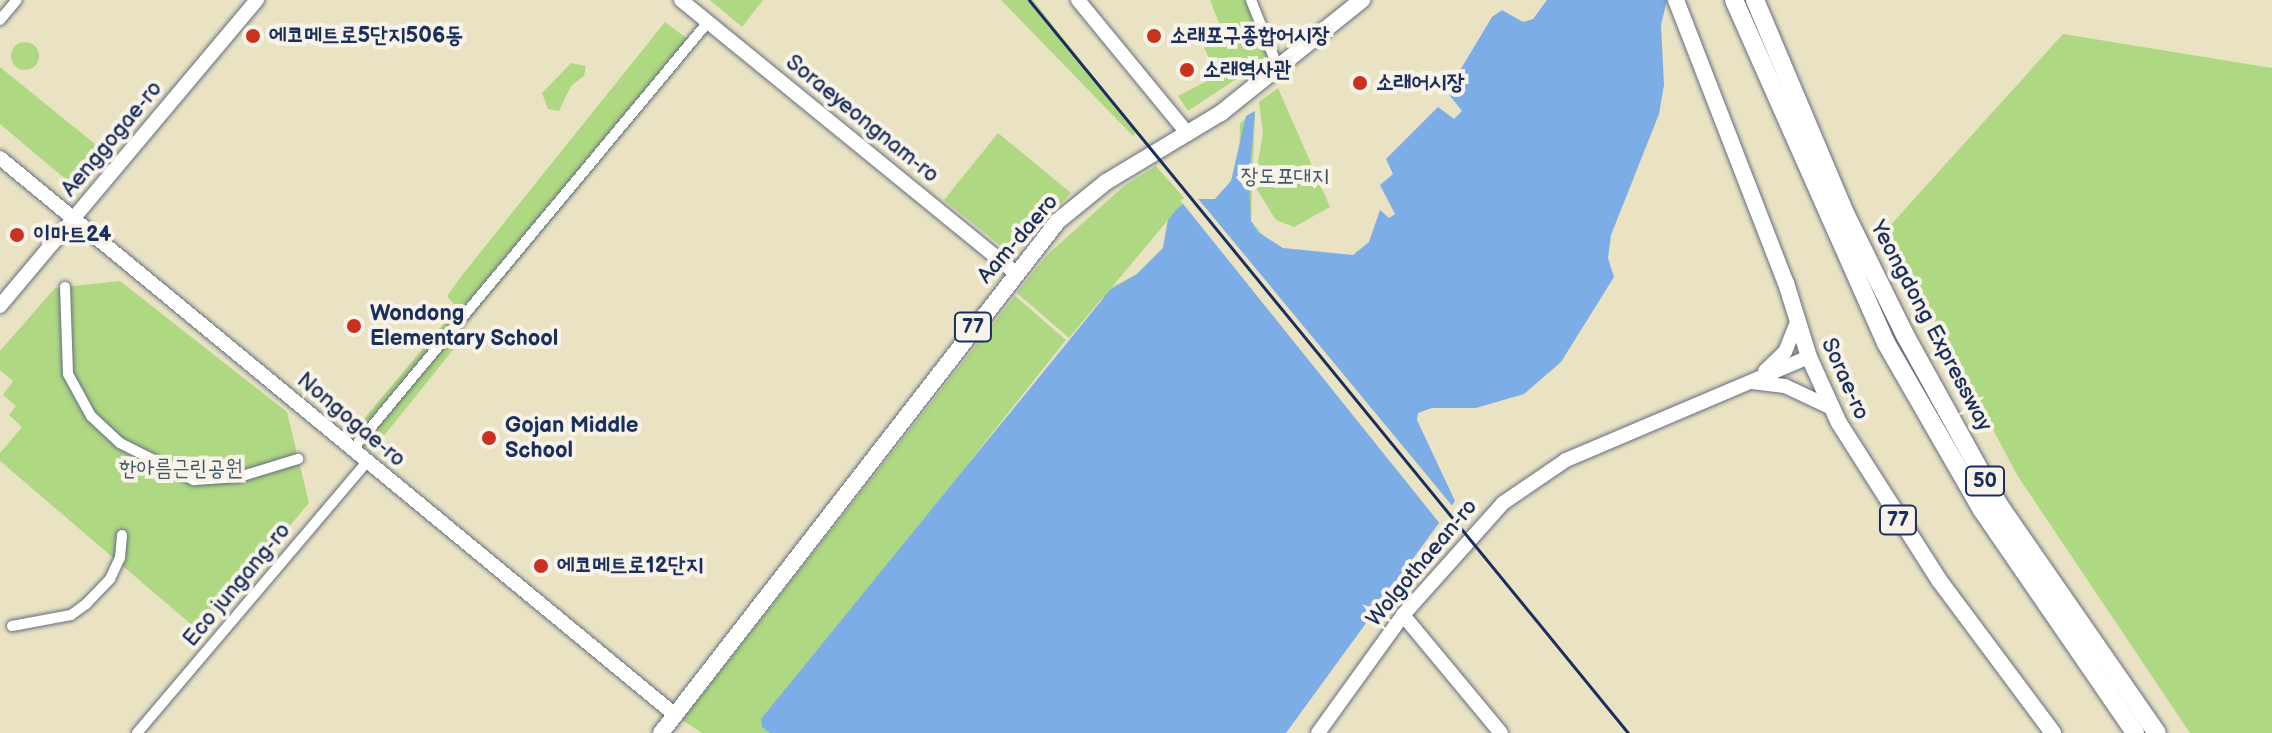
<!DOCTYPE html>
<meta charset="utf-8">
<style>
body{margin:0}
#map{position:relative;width:2272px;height:733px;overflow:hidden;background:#eae3c3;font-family:"Balsamiq Sans","Poor Story",sans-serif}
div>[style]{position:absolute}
.green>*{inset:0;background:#afd882}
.round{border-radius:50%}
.water>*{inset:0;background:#7cade7}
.pier>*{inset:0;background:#eae3c3}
.roads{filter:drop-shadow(0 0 2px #636e81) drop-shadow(0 0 2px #636e81)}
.street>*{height:10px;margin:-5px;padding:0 5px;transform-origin:5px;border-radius:5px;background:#fff}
.secondary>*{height:14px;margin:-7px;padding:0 7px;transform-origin:7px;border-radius:7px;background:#fff}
.primary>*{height:16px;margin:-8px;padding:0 8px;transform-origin:8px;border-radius:8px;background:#fff}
.highway>*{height:18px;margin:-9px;padding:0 9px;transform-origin:9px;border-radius:9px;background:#fff}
.rail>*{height:3px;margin:-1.5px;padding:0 1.5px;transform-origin:1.5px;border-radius:1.5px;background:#1b2f5e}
.dots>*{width:22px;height:22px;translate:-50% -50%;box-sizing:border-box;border:4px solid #f7f3e8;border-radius:50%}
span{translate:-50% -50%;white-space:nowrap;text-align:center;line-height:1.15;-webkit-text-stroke:8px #f7f3e8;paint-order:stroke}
.shield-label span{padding:2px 6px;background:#f7f3e8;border:2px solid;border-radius:6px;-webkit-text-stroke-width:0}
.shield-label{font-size:20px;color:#1b2f5e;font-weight:700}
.poi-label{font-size:22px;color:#1b2f5e;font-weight:700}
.left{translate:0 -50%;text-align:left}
.street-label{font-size:22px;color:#1b2f5e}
.park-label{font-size:22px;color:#405967}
</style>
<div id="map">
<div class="green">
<i style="clip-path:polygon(710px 0,763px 0,742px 27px)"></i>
<i style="clip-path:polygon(1001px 0,1033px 0,1136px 132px,1133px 136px)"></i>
<i style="clip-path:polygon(1210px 0,1245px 0,1268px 58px,1188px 111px,1178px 96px,1217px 76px,1199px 36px,1219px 23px)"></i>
<i style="clip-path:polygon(665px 22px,696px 45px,464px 326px,456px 336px,460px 341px,371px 452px,352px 433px,457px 308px,447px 296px,463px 274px)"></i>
<i style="clip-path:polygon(2063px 34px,2272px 68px,2272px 733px,2190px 733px,2017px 475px,1887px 229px)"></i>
<i class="round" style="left:11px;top:42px;width:28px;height:28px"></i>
<i style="clip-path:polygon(571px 63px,586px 66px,584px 76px,571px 86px,559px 111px,548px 109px,542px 93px)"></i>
<i style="clip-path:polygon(0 67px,106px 153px,84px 179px,69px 182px,0 124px)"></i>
<i style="clip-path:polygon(1278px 88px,1330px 207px,1294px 227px,1276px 220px,1254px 185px,1263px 133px,1259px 102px)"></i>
<i style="clip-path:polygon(evenodd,1255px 111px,1251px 221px,1267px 240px,854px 733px,702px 733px,682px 720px,1015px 296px,1066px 340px,966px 466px,1096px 311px,1104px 296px,1069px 338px,1017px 293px,1047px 255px,1124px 186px,1156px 166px,1185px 199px,1215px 199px,1231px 181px,1239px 159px,1240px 123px,1255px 111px,1168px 220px,1163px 248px,1137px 274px,1112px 287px,1168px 220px)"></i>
<i style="clip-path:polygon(998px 133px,1071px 193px,1011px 254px,944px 200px)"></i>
<i style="clip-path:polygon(120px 281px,287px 412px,309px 503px,200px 632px,0 461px,0 453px,22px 427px,9px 415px,16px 406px,3px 395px,13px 381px,0 370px,0 351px,55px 288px)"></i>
</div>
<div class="water">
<i style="clip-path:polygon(1547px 0,1667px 0,1661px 25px,1664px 85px,1659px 114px,1611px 235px,1608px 258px,1614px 277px,1561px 362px,1524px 394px,1476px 408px,1432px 408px,1418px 413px,1417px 420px,1455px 501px,1286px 733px,770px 733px,762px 727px,761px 719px,1110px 290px,1137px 274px,1163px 248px,1168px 220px,1177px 209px,1189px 199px,1215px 199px,1231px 181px,1246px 116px,1255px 111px,1249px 181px,1251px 221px,1258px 232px,1283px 248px,1353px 255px,1369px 242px,1380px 210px,1389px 218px,1395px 214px,1380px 185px,1393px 174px,1386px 159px,1438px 107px,1454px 119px,1462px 111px,1447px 92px,1492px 17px,1502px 10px,1523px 22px,1533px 19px)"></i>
</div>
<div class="pier">
<i style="clip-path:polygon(1195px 195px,1454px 508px,1441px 525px,1180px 200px)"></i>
</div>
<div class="roads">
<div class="street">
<i style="left:1251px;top:0;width:73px;rotate:68.3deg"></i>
<i style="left:0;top:20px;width:26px;rotate:-50deg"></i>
<i style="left:65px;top:287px;width:87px;rotate:88deg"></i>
<i style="left:68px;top:374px;width:48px;rotate:61.3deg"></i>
<i style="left:91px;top:416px;width:40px;rotate:43deg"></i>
<i style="left:120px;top:443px;width:83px;rotate:26.6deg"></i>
<i style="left:194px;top:480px;width:45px;rotate:-3.8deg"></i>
<i style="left:239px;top:477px;width:62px;rotate:-17deg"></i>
<i style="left:358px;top:443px;width:547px;rotate:-50.26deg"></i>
<i style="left:12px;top:626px;width:60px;rotate:-10.6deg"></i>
<i style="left:71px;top:615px;width:19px;rotate:-36deg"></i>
<i style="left:86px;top:604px;width:35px;rotate:-46deg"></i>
<i style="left:110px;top:579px;width:23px;rotate:-65deg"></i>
<i style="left:120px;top:558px;width:23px;rotate:-85deg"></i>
<i style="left:137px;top:733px;width:355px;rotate:-49.7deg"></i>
</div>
<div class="secondary">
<i style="left:681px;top:0;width:431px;rotate:39.2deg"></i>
<i style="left:1078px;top:0;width:173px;rotate:50.6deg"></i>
<i style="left:0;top:158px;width:874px;rotate:39.52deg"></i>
<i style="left:0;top:306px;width:400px;rotate:-50deg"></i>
<i style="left:1765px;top:371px;width:28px;rotate:-44deg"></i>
<i style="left:1785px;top:352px;width:31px;rotate:-68deg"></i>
<i style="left:1752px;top:382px;width:33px;rotate:7deg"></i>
<i style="left:1785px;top:386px;width:52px;rotate:25.1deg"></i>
<i style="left:1403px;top:615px;width:153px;rotate:50.3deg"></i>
<i style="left:1318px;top:733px;width:145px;rotate:-54.2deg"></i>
<i style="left:1403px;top:615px;width:150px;rotate:-48.2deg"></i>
<i style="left:1503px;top:503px;width:76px;rotate:-34.3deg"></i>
<i style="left:1566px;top:460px;width:264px;rotate:-23deg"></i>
</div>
<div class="primary">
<i style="left:1676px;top:0;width:304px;rotate:68.8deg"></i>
<i style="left:1786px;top:283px;width:77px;rotate:72.7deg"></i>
<i style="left:1809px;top:357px;width:72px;rotate:65.6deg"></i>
<i style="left:1839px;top:423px;width:186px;rotate:57.5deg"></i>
<i style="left:1939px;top:580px;width:191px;rotate:53.3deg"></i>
<i style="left:661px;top:733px;width:648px;rotate:-52.21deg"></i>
<i style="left:1058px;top:221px;width:62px;rotate:-39.1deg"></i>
<i style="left:1106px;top:182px;width:134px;rotate:-31deg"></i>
<i style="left:1221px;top:113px;width:181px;rotate:-38.7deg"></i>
</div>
<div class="highway">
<i style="left:1734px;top:0;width:375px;rotate:66.1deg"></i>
<i style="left:1886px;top:343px;width:193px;rotate:60.1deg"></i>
<i style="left:1982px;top:510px;width:270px;rotate:55.5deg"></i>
<i style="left:1755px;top:0;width:229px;rotate:67.1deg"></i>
<i style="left:1844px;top:211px;width:138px;rotate:63.8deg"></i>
<i style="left:1905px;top:335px;width:194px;rotate:61.1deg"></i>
<i style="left:1999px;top:505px;width:277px;rotate:55.3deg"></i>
</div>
</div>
<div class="rail">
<i style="left:1029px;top:0;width:947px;rotate:50.74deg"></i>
</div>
<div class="dots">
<i style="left:253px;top:36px;background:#c8321e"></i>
<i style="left:1154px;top:36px;background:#c8321e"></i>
<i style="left:1187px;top:70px;background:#c8321e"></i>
<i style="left:1360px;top:83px;background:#c8321e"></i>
<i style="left:17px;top:235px;background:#c8321e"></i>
<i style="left:354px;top:326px;background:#c8321e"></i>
<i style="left:489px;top:438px;background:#c8321e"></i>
<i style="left:541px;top:566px;background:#c8321e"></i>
</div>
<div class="shield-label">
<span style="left:973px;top:327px">77</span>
<span style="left:1985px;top:481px">50</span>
<span style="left:1898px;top:520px">77</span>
</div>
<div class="poi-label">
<span class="left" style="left:269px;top:36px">에코메트로5단지506동</span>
<span class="left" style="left:1170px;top:36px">소래포구종합어시장</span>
<span class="left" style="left:1203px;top:70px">소래역사관</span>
<span class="left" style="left:1376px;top:83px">소래어시장</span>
<span class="left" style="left:33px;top:235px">이마트24</span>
<span class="left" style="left:370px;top:326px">Wondong<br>Elementary School</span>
<span class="left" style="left:505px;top:438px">Gojan Middle<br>School</span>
<span class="left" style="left:557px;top:566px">에코메트로12단지</span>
</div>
<div class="street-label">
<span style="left:862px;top:119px;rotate:39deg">Soraeyeongnam-ro</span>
<span style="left:112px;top:139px;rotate:-50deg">Aenggogae-ro</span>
<span style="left:1018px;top:239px;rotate:-49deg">Aam-daero</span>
<span style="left:1931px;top:326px;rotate:62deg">Yeongdong Expressway</span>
<span style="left:1845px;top:379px;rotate:66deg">Sorae-ro</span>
<span style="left:351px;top:420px;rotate:40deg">Nongogae-ro</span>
<span style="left:1422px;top:563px;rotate:-50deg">Wolgothaean-ro</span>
<span style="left:237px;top:585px;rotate:-50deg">Eco jungang-ro</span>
</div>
<div class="park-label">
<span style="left:1285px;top:177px">장도포대지</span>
<span style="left:181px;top:469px">한아름근린공원</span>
</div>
</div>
